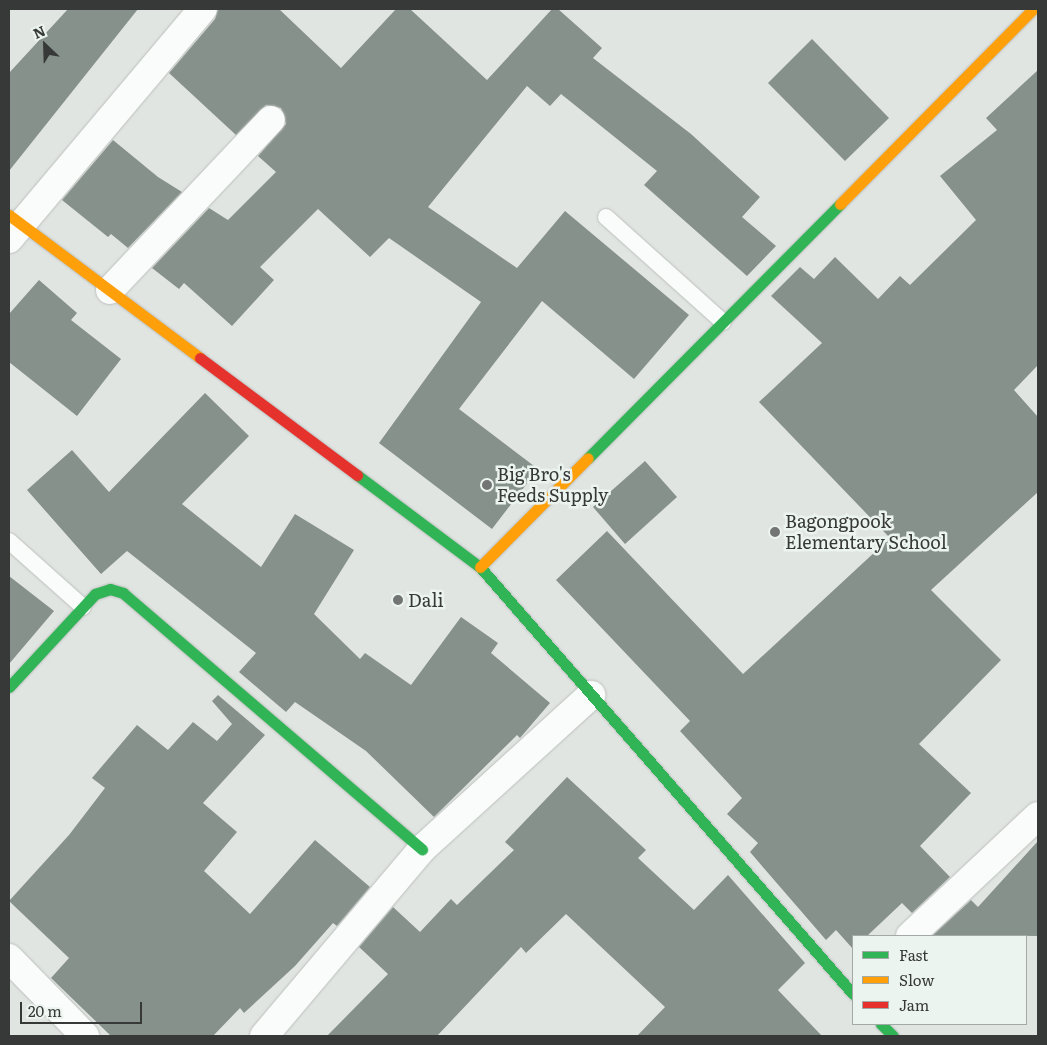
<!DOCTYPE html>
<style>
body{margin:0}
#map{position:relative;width:1047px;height:1045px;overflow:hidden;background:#e1e5e2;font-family:Literata,serif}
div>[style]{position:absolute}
.building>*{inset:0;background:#87918b}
.roads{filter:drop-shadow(0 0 1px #bcc0bd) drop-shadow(0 0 1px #bcc0bd)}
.lane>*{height:16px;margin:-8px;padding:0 8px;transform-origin:8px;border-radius:8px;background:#fafbfb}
.street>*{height:28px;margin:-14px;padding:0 14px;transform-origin:14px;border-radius:14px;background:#fafbfb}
.fast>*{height:11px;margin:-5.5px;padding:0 5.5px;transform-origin:5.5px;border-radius:5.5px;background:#30b455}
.slow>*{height:11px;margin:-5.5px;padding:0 5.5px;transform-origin:5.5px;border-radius:5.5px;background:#ff9f0a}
.jam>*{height:11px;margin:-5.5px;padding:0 5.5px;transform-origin:5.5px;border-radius:5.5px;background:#e5322d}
.dots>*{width:14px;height:14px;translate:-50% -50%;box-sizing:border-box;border:2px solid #ecf4ef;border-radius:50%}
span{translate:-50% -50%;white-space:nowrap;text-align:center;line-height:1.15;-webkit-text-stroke:5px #ecf4ef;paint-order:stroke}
.poi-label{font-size:18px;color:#363937}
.left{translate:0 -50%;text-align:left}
.frame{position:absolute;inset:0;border:10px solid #363937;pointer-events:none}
.legend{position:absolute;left:852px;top:935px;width:175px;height:90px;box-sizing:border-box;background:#ecf4ef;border:1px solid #a3a9a5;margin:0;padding:6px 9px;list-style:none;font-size:15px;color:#363937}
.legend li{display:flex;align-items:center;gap:10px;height:25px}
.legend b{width:25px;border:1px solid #a3a9a5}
.north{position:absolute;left:20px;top:20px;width:50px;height:50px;-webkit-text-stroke:4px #ecf4ef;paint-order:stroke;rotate:336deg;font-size:14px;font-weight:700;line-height:20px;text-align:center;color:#363937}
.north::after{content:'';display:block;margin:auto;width:18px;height:22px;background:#363937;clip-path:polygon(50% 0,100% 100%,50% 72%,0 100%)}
.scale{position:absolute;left:20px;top:1002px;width:122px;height:22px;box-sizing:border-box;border:2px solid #363937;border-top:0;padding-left:6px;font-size:15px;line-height:18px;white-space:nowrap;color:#363937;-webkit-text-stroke:4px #ecf4ef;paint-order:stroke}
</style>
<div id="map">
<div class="building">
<i style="clip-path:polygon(68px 9px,138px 9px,9px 171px,9px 73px)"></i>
<i style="clip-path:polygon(218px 9px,279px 9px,341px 68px,396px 9px,410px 9px,487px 80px,552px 9px,558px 9px,602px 48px,593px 58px,691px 134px,760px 197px,742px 217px,776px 246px,747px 276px,644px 185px,657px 171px,561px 94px,550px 106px,527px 86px,428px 207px,517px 268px,565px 211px,689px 315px,634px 379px,542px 301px,459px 409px,538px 469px,492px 529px,379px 443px,481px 302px,389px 238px,370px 257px,318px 209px,260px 267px,274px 280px,232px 326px,184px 283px,179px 289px,152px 268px,209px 208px,228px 220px,276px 172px,258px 156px,286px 124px,281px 108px,266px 105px,236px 135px,169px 73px,215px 19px)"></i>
<i style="clip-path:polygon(812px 39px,889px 118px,845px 161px,768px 83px)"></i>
<i style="clip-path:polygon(1038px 70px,1038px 365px,1014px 390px,1038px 417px,1038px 492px,931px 590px,1001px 660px,919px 744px,971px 793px,920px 846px,950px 877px,912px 913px,902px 903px,867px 936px,853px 936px,853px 949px,836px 930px,826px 940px,750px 852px,758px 843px,727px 814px,742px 798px,680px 731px,690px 721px,556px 580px,607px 531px,743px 674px,890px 538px,759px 402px,822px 343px,771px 296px,800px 267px,814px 279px,835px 257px,878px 299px,900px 276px,910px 285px,976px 220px,940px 176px,997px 130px,986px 118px)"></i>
<i style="clip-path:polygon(113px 140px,158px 177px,182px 192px,128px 248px,111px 234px,108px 237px,62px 200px)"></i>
<i style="clip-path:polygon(39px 280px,77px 313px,71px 320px,121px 359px,77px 416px,9px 362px,9px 314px)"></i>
<i style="clip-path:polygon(205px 393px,249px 436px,182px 504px,261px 567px,295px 514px,354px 550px,314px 614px,360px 659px,365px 653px,411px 685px,461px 617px,498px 643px,491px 653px,550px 703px,520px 738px,517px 735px,434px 817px,366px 751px,295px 702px,286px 712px,239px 672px,256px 653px,127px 551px,101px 574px,27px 490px,72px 450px,109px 492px)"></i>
<i style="clip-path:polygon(645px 461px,677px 497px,625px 544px,593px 507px)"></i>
<i style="clip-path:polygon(9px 576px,54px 611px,9px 664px)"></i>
<i style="clip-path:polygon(218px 695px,265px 735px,203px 803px,237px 832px,204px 871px,250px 914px,315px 840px,370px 887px,337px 926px,333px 923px,295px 966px,244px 1013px,240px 1008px,213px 1036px,111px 1036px,51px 978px,69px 958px,9px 901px,69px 835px,105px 788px,92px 778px,137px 725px,168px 750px,193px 722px,217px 741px,232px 724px,212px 701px)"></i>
<i style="clip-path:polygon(567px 777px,646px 850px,638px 858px,694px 910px,728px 875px,805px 963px,778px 990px,822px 1036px,637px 1036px,665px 1007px,566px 914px,526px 953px,521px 947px,437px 1036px,327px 1036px,388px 974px,359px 947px,393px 907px,420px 932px,451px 899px,457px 905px,514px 850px,505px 842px)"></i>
<i style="clip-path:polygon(1038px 841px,1038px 936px,933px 935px,971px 900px,978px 907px)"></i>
</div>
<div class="roads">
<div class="lane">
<i style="left:606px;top:217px;width:157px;rotate:41.9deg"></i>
<i style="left:9px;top:541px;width:99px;rotate:41.7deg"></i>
</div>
<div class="street">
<i style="left:9px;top:239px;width:301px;rotate:-49.9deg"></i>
<i style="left:110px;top:290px;width:234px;rotate:-46.6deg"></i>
<i style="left:910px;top:936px;width:175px;rotate:-43.2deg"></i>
<i style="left:9px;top:958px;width:109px;rotate:45.7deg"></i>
<i style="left:264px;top:1036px;width:245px;rotate:-49.8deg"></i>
<i style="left:422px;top:849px;width:229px;rotate:-42.3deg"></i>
</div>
<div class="fast">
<i style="left:588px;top:458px;width:358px;rotate:-45.2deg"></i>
<i style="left:357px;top:475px;width:154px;rotate:36.8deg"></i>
<i style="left:480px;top:567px;width:567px;rotate:48.86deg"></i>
<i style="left:9px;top:687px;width:127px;rotate:-47.2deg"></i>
<i style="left:95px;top:594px;width:16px;rotate:-18deg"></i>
<i style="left:110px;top:589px;width:14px;rotate:17deg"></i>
<i style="left:123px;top:593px;width:394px;rotate:40.6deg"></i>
<i style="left:881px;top:1024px;width:17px;rotate:45deg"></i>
</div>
<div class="slow">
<i style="left:840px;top:204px;width:274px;rotate:-45.3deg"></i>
<i style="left:9px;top:215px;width:239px;rotate:36.8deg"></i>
<i style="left:480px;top:567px;width:153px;rotate:-45.3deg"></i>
</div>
<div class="jam">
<i style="left:200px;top:358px;width:196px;rotate:36.7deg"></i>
</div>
</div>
<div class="dots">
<i style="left:487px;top:485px;background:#727573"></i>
<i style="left:775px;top:532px;background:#727573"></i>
<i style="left:398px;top:600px;background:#727573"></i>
</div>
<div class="poi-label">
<span class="left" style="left:497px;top:485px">Big Bro's<br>Feeds Supply</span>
<span class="left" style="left:785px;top:532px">Bagongpook<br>Elementary School</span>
<span class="left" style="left:408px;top:600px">Dali</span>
</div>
<div class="frame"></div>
<ul class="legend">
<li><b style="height:6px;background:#30b455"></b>Fast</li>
<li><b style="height:6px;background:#ff9f0a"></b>Slow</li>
<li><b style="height:6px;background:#e5322d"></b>Jam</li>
</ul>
<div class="north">N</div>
<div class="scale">20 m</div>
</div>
